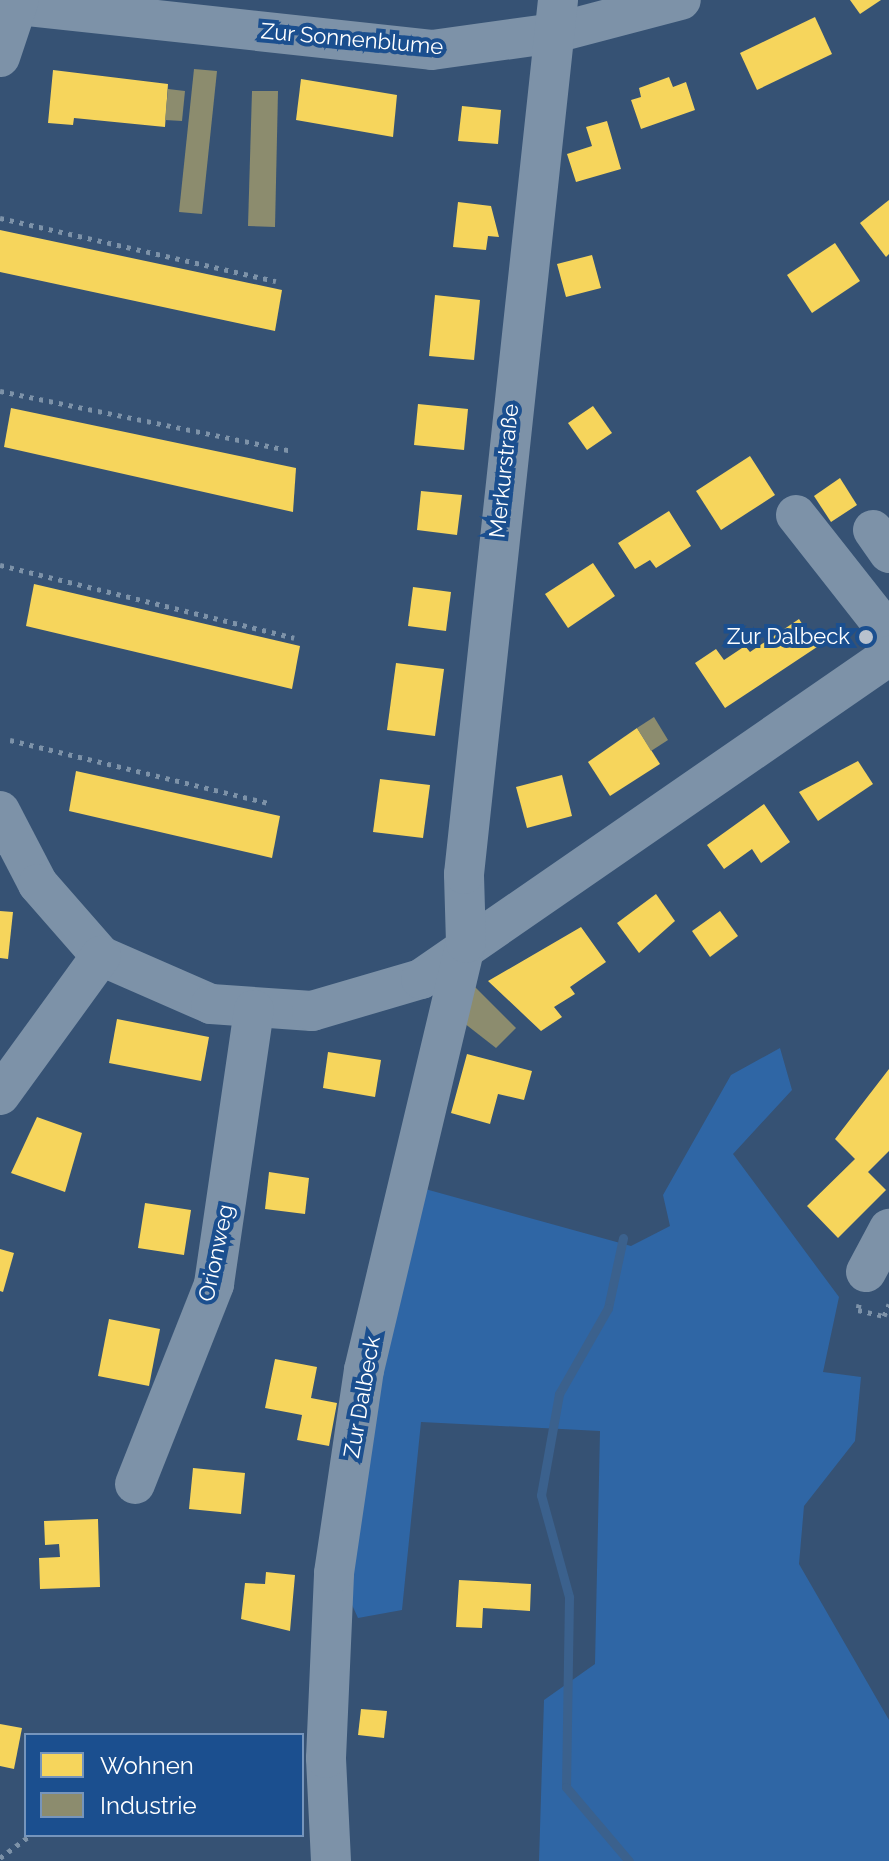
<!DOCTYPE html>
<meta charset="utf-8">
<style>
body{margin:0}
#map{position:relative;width:889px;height:1861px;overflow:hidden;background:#365274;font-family:Raleway,sans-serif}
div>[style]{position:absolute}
.green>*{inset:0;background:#2f66a5}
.homes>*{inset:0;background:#f6d55c}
.industry>*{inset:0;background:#8c8c6e}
.stream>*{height:9px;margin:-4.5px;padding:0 4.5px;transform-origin:4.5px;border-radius:4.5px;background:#3b618d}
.path>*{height:5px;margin-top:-2.5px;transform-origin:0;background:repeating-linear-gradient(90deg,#7d92a8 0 4px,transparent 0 10px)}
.minor>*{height:40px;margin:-20px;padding:0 20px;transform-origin:20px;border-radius:20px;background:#7d92a8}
.dots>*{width:22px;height:22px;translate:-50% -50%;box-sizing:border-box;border:4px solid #1b4f8f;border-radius:50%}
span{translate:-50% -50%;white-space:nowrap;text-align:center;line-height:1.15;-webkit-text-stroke:8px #1b4f8f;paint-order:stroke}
.street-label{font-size:22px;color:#fff}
.poi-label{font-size:22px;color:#fff}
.right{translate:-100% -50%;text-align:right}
.legend{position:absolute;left:24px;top:1733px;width:280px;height:104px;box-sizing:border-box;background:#1b4f8f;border:2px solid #7695bc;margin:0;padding:10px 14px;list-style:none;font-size:24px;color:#fff}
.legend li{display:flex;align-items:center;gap:16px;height:40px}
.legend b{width:40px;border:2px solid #7695bc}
</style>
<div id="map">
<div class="green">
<i style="clip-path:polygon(780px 1048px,792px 1090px,733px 1154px,839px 1297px,823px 1372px,861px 1377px,855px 1441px,804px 1506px,799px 1564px,889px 1720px,889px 1861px,539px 1861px,544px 1700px,595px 1664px,600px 1431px,421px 1422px,402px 1610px,358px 1618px,343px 1585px,418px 1187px,631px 1246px,670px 1226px,663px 1195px,731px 1075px)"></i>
</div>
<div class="homes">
<i style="clip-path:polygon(850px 0,881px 0,860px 14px)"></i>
<i style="clip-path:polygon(815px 17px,832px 54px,757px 90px,740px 53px)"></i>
<i style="clip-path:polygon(53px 70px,168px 84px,165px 127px,74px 118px,73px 125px,48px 123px)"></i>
<i style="clip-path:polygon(669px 77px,673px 87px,686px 82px,695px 110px,641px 129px,631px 100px,641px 97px,639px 88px)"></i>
<i style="clip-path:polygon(301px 79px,397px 95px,393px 137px,296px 120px)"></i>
<i style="clip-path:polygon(462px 106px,501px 110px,498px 144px,458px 141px)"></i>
<i style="clip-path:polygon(607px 121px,621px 169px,576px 182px,567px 154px,592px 146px,586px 127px)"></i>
<i style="clip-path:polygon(889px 200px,889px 254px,886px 257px,860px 223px)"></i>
<i style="clip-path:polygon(458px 202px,491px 206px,499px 237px,488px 236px,486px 250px,453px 247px)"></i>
<i style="clip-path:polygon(0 230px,282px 290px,275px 331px,0 272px)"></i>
<i style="clip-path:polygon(835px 243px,860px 281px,812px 313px,787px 275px)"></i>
<i style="clip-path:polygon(592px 255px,601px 288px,566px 297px,557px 264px)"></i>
<i style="clip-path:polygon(435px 295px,480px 300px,474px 360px,429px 356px)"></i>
<i style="clip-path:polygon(418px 404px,468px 409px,464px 450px,414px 445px)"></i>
<i style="clip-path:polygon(593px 406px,612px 433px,587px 450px,568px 423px)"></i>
<i style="clip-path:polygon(11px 408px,296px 468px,293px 512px,4px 447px)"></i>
<i style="clip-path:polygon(750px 456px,775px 495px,721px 530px,696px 491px)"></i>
<i style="clip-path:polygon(840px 478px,857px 505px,831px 522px,814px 496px)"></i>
<i style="clip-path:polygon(421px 491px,462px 495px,457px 535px,417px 530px)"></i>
<i style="clip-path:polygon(669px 511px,691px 546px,656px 568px,650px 560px,635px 569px,618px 543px)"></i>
<i style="clip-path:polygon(593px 563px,615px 596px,568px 628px,545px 594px)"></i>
<i style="clip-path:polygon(34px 584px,300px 646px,292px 689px,26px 626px)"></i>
<i style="clip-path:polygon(413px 587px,451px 592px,446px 631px,408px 626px)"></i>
<i style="clip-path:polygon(799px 619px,817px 647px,725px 708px,695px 663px,716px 649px,724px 660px,745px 646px,750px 652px)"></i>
<i style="clip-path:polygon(396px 663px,444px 669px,435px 736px,387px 730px)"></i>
<i style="clip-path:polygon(637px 728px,660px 764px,610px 796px,588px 762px)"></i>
<i style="clip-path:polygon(858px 761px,873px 784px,818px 821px,799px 792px)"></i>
<i style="clip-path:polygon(76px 771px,280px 816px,272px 858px,69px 811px)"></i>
<i style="clip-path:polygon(562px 775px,572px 816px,527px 828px,516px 787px)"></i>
<i style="clip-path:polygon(380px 779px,430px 785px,423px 838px,373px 832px)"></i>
<i style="clip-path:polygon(764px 804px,790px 842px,761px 863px,752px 849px,724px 869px,707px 845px)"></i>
<i style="clip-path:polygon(656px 894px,675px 921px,639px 953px,617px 923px)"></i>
<i style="clip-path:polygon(0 911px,13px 912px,8px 959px,0 958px)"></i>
<i style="clip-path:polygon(720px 911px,738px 936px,710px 957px,692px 931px)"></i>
<i style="clip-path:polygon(581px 927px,606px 962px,570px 987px,575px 994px,554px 1007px,562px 1017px,541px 1031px,488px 981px)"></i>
<i style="clip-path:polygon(117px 1019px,209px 1037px,201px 1081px,109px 1063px)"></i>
<i style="clip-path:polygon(328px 1052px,381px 1060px,375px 1097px,323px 1088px)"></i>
<i style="clip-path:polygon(467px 1054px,532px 1071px,524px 1100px,498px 1094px,490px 1124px,451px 1113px)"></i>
<i style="clip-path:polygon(889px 1069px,889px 1151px,868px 1172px,886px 1190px,838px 1238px,807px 1206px,855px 1159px,835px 1139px)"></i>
<i style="clip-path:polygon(37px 1117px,82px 1133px,65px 1192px,11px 1173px)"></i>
<i style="clip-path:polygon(269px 1172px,309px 1178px,305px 1214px,265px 1209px)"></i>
<i style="clip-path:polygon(145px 1203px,191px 1210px,184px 1255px,138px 1248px)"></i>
<i style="clip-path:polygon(0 1249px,14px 1253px,3px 1292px,0 1291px)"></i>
<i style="clip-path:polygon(109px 1319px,160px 1329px,149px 1386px,98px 1376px)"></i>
<i style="clip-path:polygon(275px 1359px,317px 1367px,311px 1398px,337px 1403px,329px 1446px,297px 1440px,302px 1415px,265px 1408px)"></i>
<i style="clip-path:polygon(193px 1468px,245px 1473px,241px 1514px,189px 1509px)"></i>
<i style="clip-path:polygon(98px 1519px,100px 1587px,40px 1589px,39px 1558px,60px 1557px,59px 1544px,45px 1545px,44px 1521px)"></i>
<i style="clip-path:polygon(266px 1572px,295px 1575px,290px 1631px,241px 1619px,245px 1583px,265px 1584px)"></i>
<i style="clip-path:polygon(459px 1580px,531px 1584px,530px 1611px,483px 1608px,482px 1628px,456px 1627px)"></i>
<i style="clip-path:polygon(361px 1709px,387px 1711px,384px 1738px,358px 1735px)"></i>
<i style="clip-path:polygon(0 1724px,22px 1728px,14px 1769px,0 1766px)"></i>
</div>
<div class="industry">
<i style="clip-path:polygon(194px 69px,217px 71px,202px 214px,179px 212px)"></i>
<i style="clip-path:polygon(168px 89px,185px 91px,182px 121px,165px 120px)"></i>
<i style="clip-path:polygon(252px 91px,278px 91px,275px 227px,248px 226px)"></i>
<i style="clip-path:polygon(654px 717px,668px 740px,651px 751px,637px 728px)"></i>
<i style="clip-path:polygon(474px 986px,516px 1028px,496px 1048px,464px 1023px)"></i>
</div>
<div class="stream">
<i style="left:623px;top:1238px;width:72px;rotate:102.1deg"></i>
<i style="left:608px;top:1308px;width:99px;rotate:119.7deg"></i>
<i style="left:559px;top:1394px;width:103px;rotate:100.1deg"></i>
<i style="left:541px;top:1495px;width:106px;rotate:74.6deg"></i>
<i style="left:569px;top:1597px;width:190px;rotate:90.9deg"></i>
<i style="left:566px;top:1787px;width:97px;rotate:49.6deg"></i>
</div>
<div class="path">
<i style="left:0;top:218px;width:283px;rotate:12.9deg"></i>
<i style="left:0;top:391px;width:298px;rotate:11.6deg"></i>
<i style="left:0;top:565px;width:303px;rotate:13.9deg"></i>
<i style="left:10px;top:740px;width:267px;rotate:13.7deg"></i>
<i style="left:859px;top:1304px;width:6px;rotate:99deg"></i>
<i style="left:858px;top:1310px;width:27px;rotate:13deg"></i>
<i style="left:884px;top:1316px;width:13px;rotate:-67deg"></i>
<i style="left:0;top:1858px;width:38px;rotate:-37deg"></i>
</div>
<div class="minor">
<i style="left:19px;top:5px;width:415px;rotate:6.2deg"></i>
<i style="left:432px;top:50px;width:124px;rotate:-7.9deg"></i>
<i style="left:555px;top:33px;width:130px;rotate:-14.7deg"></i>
<i style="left:0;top:57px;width:60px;rotate:-71.6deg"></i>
<i style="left:796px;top:515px;width:150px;rotate:51.8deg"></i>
<i style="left:873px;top:530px;width:28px;rotate:55deg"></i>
<i style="left:0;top:811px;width:82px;rotate:62.5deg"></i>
<i style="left:38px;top:884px;width:96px;rotate:48.8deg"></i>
<i style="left:101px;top:956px;width:120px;rotate:23.6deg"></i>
<i style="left:211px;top:1004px;width:101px;rotate:4deg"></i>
<i style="left:312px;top:1011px;width:114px;rotate:-16.4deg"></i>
<i style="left:421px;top:979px;width:569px;rotate:-34.61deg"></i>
<i style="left:0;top:1095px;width:172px;rotate:-54deg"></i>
<i style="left:866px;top:1272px;width:49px;rotate:-61.9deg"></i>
<i style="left:135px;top:1484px;width:215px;rotate:-68.4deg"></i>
<i style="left:214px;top:1284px;width:277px;rotate:-81.7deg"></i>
<i style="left:331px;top:1861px;width:103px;rotate:-92.8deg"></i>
<i style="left:326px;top:1758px;width:185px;rotate:-87.5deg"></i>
<i style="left:334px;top:1573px;width:205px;rotate:-81.6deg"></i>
<i style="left:364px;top:1370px;width:439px;rotate:-76.6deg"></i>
<i style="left:466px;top:943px;width:69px;rotate:-91.7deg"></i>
<i style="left:464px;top:874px;width:879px;rotate:-83.86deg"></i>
</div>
<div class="dots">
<i style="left:866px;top:637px;background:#b9c2ce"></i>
</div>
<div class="street-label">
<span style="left:352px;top:39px;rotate:5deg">Zur Sonnenblume</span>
<span style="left:504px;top:471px;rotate:-84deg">Merkurstraße</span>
<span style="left:216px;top:1253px;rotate:-78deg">Orionweg</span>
<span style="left:362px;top:1397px;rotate:-80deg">Zur Dalbeck</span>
</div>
<div class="poi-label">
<span class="right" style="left:850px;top:637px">Zur Dalbeck</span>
</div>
<ul class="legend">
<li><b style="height:22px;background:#f6d55c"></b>Wohnen</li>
<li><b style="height:22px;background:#8c8c6e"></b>Industrie</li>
</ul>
</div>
